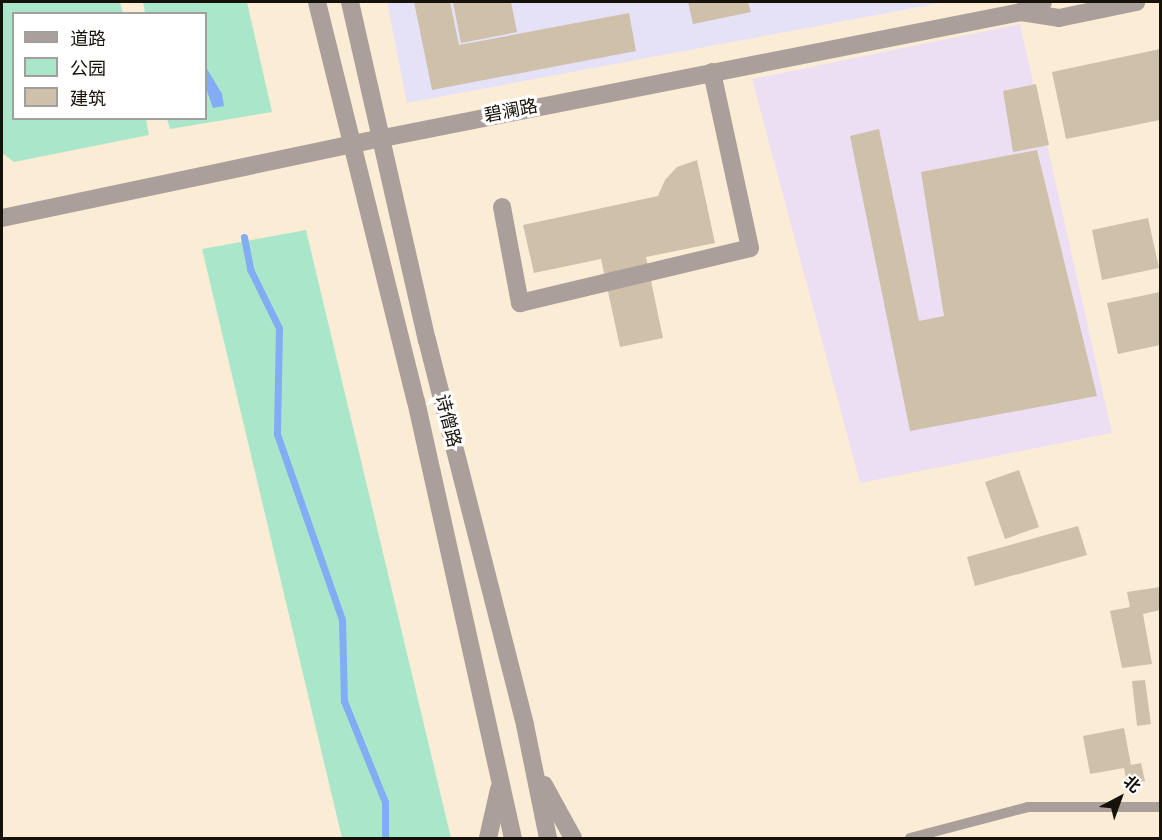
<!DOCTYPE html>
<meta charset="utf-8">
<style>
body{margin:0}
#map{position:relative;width:1162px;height:840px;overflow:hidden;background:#fbedd5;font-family:"Alegreya Sans","Noto Sans SC",sans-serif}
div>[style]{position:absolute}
.commercial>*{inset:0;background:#eddff3}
.industrial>*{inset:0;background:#e5e2f8}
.green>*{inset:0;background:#aae6ca}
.water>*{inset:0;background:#82adf5}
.stream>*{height:7px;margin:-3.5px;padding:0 3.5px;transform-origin:3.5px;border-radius:3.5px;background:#82adf5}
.building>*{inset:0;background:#cec0a9}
.service>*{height:10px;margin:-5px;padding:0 5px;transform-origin:5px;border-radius:5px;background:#ab9f9b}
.minor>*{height:18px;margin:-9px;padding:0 9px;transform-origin:9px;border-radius:9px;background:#ab9f9b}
.tertiary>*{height:18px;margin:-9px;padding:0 9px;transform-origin:9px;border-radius:9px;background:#ab9f9b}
span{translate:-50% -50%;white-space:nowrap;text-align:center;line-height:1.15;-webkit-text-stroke:6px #fff;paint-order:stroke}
.street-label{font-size:18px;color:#171209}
.frame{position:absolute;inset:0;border:3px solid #171209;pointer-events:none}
.legend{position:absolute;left:12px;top:12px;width:195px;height:108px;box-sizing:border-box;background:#fff;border:2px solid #a2a09d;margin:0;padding:8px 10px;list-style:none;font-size:18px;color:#171209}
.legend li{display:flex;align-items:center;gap:12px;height:30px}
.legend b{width:30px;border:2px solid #a2a09d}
.north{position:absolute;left:1090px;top:768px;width:60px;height:60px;-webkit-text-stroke:4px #fff;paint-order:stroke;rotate:41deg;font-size:16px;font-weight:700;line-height:24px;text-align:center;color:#171209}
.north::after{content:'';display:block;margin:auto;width:21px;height:27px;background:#171209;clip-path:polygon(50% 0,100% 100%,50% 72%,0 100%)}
</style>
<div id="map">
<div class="commercial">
<i style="clip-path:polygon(1020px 24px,1112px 433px,860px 483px,752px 79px)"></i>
</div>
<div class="industrial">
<i style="clip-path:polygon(387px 2px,946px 2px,407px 103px)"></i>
</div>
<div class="green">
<i style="clip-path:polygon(2px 2px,120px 2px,123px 13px,14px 14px,14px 118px,146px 119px,149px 135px,14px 162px,2px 153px)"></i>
<i style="clip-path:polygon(143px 2px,247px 2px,272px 112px,170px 129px,167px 119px,206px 118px,206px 14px,145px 13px)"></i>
<i style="clip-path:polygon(306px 230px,451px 838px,342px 838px,202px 249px)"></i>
</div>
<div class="water">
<i style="clip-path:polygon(206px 67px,222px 94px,224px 106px,213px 108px,206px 88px)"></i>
</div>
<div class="stream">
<i style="left:244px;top:237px;width:33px;rotate:79deg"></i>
<i style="left:250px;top:269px;width:66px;rotate:63.8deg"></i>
<i style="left:279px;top:328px;width:106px;rotate:91.1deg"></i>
<i style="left:277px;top:434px;width:197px;rotate:70.7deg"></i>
<i style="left:342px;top:620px;width:81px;rotate:88.6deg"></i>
<i style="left:344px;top:701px;width:109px;rotate:67.9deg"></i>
<i style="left:385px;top:802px;width:36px;rotate:90deg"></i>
</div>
<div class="building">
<i style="clip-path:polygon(414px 2px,450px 2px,459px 45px,629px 13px,636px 51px,432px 90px)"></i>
<i style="clip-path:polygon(453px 2px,511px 2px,517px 32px,461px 43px)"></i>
<i style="clip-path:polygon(688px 2px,748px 2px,751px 12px,693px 24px)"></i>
<i style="clip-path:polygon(1160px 49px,1160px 120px,1066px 139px,1052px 72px)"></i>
<i style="clip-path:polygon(1036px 84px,1049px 145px,1013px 152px,1003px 91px)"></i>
<i style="clip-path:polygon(879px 129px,919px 321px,944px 316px,921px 172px,1037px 150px,1097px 396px,910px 431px,850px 136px)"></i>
<i style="clip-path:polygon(697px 160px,715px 243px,646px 257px,663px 338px,620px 347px,601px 259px,534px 273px,523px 225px,658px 196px,665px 180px,677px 167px)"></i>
<i style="clip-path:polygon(1148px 218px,1159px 268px,1102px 280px,1092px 230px)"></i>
<i style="clip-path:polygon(1160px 292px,1160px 345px,1118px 354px,1107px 303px)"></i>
<i style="clip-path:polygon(1019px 470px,1039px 527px,1005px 539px,985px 482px)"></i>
<i style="clip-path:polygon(1078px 526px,1087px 555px,975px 586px,967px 557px)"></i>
<i style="clip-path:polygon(1160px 587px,1160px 610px,1143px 614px,1152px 664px,1122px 668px,1110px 611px,1130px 607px,1127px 592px)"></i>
<i style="clip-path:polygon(1145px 680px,1151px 724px,1137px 726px,1132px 681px)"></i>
<i style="clip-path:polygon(1124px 728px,1131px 765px,1141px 763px,1145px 781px,1127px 784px,1124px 768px,1090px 774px,1083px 736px)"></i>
</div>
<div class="service">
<i style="left:910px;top:838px;width:122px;rotate:-14.7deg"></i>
<i style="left:1028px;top:807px;width:132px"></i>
</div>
<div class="minor">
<i style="left:1021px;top:12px;width:38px;rotate:9deg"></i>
<i style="left:1059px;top:18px;width:79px;rotate:-11.7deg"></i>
<i style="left:383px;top:138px;width:650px;rotate:-11.17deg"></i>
<i style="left:1021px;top:12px;width:24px;rotate:-24deg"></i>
<i style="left:502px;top:207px;width:98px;rotate:79.4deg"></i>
<i style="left:520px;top:303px;width:236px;rotate:-13.4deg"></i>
<i style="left:750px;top:248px;width:180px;rotate:-102.2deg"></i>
</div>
<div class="tertiary">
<i style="left:317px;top:2px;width:411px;rotate:76.1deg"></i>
<i style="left:416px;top:401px;width:448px;rotate:77.5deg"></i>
<i style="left:350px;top:2px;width:347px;rotate:77.2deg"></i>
<i style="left:427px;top:340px;width:397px;rotate:75.7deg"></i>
<i style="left:525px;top:725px;width:115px;rotate:78.5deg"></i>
<i style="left:2px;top:218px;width:389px;rotate:-11.9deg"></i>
<i style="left:544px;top:785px;width:60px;rotate:61.3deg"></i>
<i style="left:488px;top:838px;width:50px;rotate:-77.3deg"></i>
</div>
<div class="street-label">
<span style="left:511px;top:112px;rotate:-11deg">碧澜路</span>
<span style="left:447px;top:421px;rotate:76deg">诗僧路</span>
</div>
<div class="frame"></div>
<ul class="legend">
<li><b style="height:8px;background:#ab9f9b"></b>道路</li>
<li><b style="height:16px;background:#aae6ca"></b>公园</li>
<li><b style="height:16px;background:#cec0a9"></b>建筑</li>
</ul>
<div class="north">北</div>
</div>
